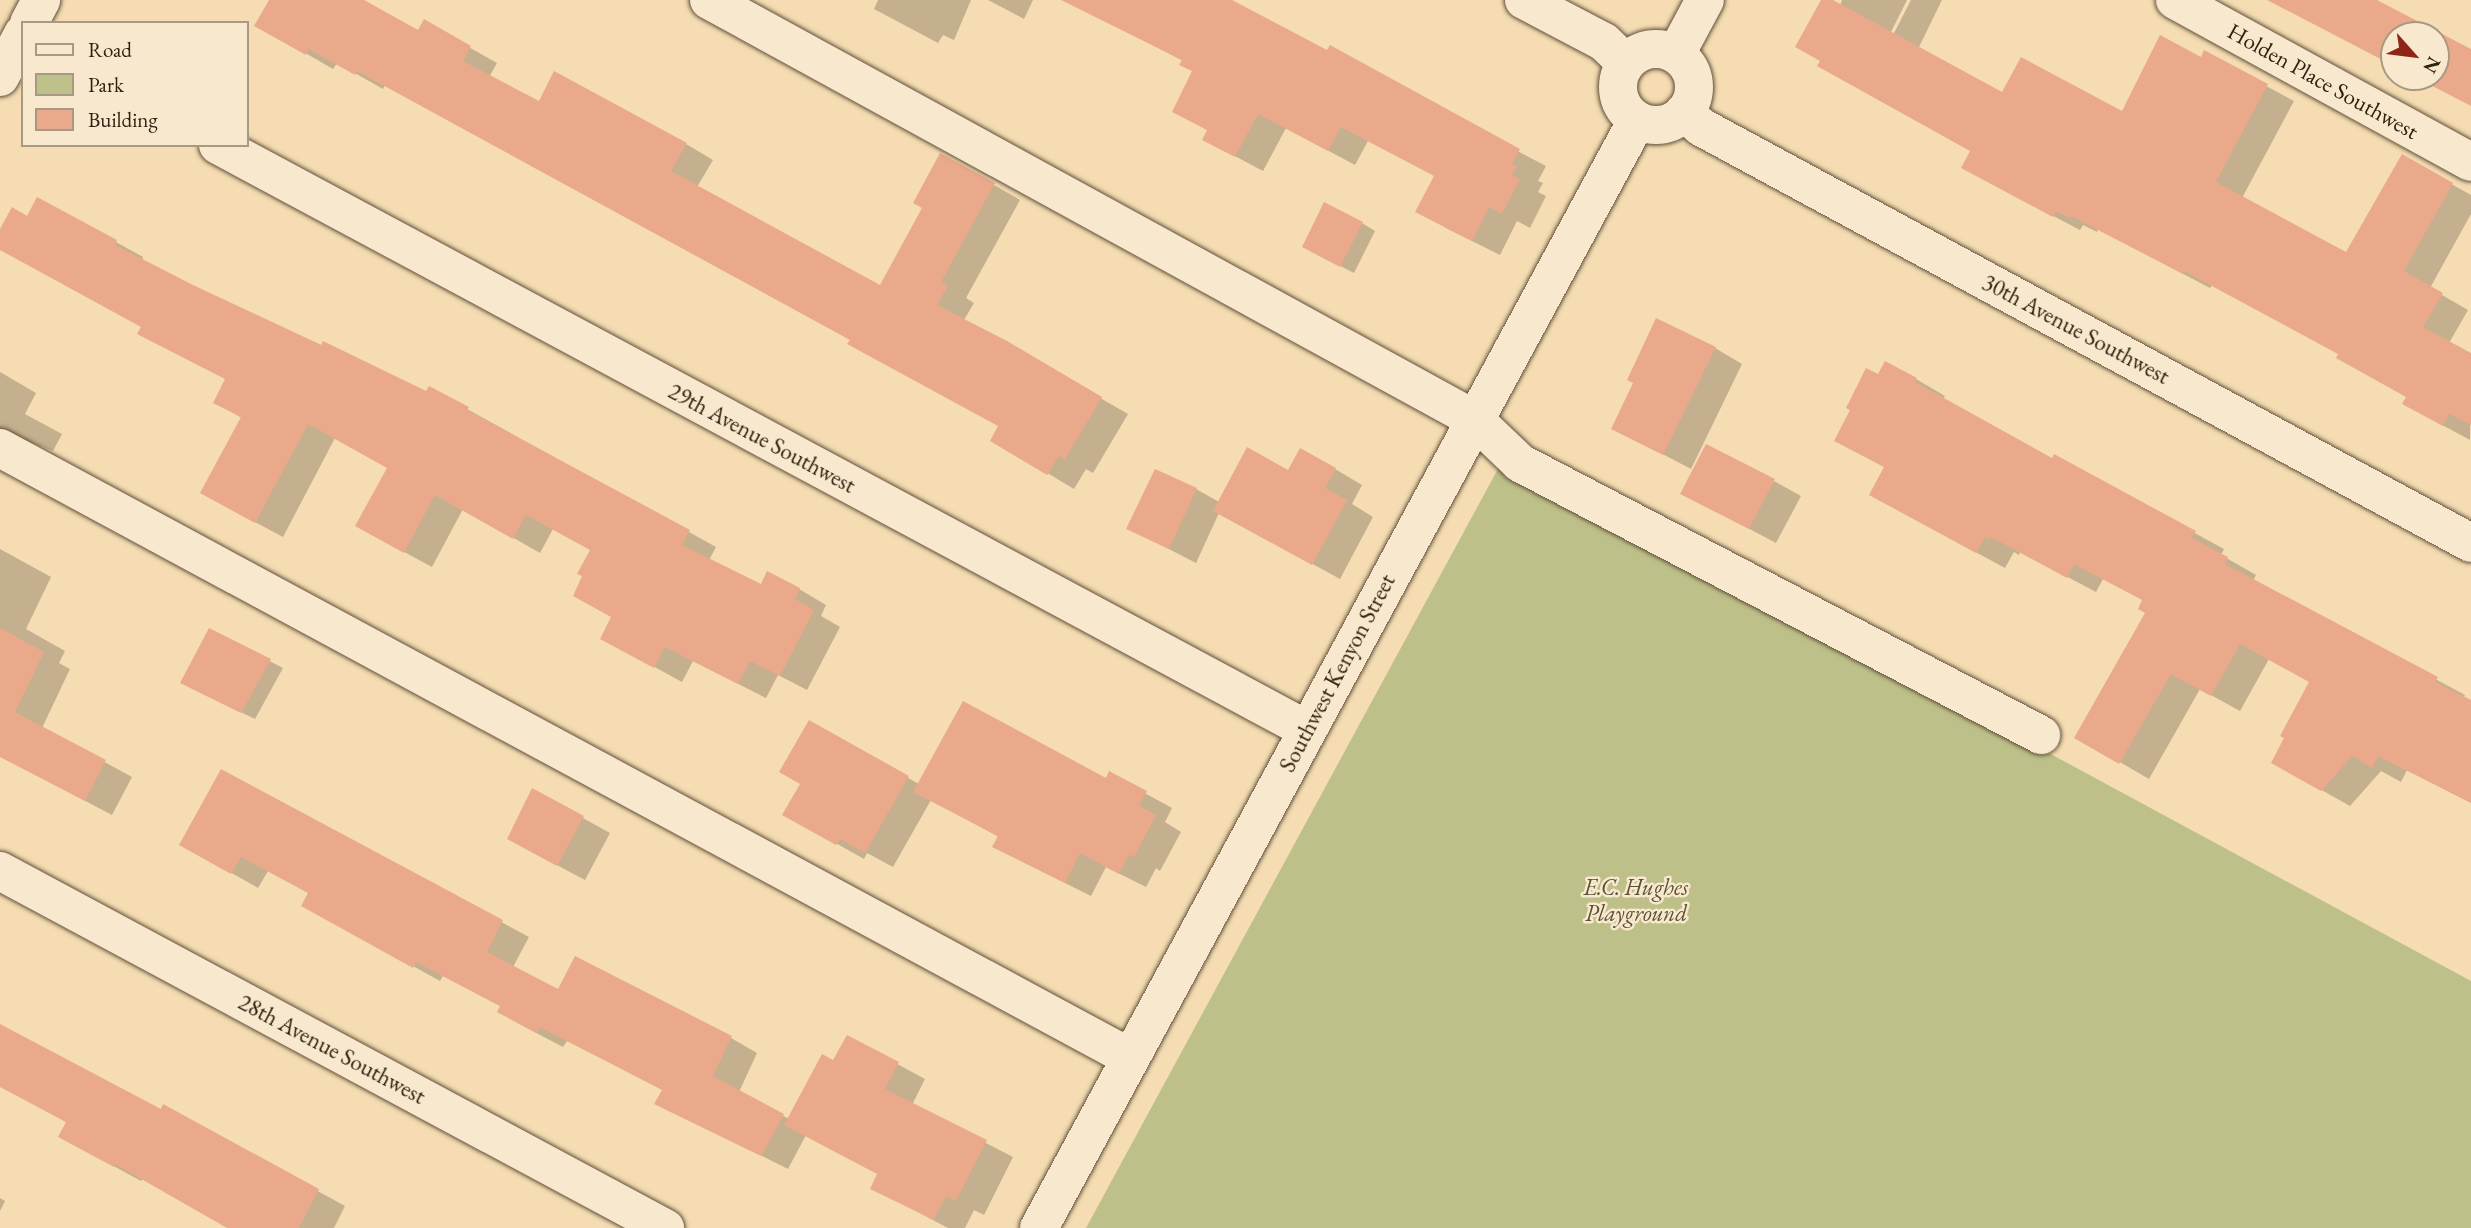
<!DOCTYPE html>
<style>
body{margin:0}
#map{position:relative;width:2471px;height:1228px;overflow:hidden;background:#f5dcb2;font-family:"EB Garamond",serif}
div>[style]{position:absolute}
.green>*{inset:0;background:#bec08a}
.shadow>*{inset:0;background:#0003}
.building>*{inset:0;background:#eaa98b}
.roads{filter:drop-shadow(0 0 2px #60503a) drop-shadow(0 0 2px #60503a)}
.minor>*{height:38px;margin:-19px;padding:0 19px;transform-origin:19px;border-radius:19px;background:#f8e8cd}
.minor>.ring{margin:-19px;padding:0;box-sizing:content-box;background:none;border:38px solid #f8e8cd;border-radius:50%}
span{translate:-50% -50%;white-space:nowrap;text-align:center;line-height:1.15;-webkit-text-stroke:5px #f8e8cd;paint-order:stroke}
.street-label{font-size:23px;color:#2f2212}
.park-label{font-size:23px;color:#5a5136;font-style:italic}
.legend{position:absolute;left:21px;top:21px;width:228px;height:126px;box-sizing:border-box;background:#f8e8cd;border:2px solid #a89982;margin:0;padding:9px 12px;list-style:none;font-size:21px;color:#2f2212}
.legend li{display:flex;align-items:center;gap:14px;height:35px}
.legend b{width:35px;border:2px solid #a89982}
.north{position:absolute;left:2380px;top:21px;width:70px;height:70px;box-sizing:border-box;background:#f8e8cd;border:2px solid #a89982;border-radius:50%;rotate:118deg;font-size:19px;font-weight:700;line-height:28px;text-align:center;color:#2f2212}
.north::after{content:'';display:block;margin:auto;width:24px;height:32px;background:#8f2418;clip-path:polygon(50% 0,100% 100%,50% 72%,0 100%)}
</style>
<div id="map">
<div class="green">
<i style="clip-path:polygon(1505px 456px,1523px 469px,2471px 981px,2471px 1228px,1086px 1228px)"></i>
</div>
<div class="shadow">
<i style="clip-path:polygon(271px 0,360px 0,418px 32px,424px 22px,497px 63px,489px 77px,529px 100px,686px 144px,713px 160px,697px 187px,880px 287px,994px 185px,1020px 200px,966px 298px,974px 303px,964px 320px,1128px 414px,1093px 473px,1086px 469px,1074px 489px,992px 440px,1000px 426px,852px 340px,385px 85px,383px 89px,337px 63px,333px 69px,257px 25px)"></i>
<i style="clip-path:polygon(878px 0,971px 0,954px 40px,943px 35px,938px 43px,874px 9px)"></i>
<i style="clip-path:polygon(988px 0,1033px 0,1024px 19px)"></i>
<i style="clip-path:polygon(1088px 0,1228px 0,1546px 166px,1538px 181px,1543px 183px,1538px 192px,1546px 196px,1530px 228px,1517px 221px,1500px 255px,1444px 227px,1436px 176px,1368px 141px,1355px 165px,1286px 128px,1263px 171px,1231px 154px,1209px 131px,1194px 72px,1183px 61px,1102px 18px)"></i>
<i style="clip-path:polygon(1823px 0,1840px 6px,1842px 0,1907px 0,1887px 40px,1890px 41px,1911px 0,1942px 0,1918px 49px,2002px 95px,2123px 114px,2202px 59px,2205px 53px,2294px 101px,2242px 198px,2347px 254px,2403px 157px,2471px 195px,2471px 214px,2430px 288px,2468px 310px,2449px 343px,2471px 355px,2470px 440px,2431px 419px,2408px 396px,2339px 354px,2212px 285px,2210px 288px,2098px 229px,2097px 232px,2083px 225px,2080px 230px,1989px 182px,1972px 151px,1822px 61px)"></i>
<i style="clip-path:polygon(38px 199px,143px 257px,142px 261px,192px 286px,426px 393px,429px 388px,716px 547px,709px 560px,761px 586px,799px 589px,826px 605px,821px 616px,840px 627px,807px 690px,778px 675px,766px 698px,693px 661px,682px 682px,629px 653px,613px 617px,592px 550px,553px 529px,540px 553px,463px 509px,432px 567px,384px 541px,389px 468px,335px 438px,283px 537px,229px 508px,242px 418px,215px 402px,227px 379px,143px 327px,0 248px,0 233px,28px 218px)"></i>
<i style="clip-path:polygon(1362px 223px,1375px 231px,1354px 273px,1317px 254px)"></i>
<i style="clip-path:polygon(1715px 348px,1742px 364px,1691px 469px,1613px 428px)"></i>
<i style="clip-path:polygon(0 372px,36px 393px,25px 414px,62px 434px,53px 451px,28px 441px,14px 447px,0 438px)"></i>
<i style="clip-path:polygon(1879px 377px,1916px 379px,1945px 396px,1943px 399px,2053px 461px,2055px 457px,2224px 549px,2221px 555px,2256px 575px,2253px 581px,2465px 695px,2463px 699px,2471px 703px,2471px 803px,2407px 770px,2401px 782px,2381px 771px,2350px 806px,2302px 779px,2311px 682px,2269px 659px,2240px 711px,2200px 689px,2149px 779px,2077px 737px,2147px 613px,2144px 600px,2103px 579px,2096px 592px,2020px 552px,2019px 555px,2014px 552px,2005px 568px,1900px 511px,1886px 468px,1836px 440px,1852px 409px)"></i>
<i style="clip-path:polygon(1335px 469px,1362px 485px,1352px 504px,1373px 517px,1340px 579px,1219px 513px,1196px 563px,1128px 528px,1196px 489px,1219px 502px,1289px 472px)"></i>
<i style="clip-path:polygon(1774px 481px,1801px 496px,1776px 543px,1710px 508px)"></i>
<i style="clip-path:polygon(0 549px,51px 577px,26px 629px,65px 651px,59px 663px,70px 669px,42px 728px,132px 777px,112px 815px,0 756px)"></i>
<i style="clip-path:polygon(210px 631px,283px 668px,255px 719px,196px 690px)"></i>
<i style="clip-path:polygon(809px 723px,919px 784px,1107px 780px,1110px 774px,1172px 808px,1165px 822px,1181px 832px,1160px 871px,1156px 868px,1146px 887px,1106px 867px,1091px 896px,1021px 861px,999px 837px,931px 800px,893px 867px,867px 853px,864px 859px,784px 814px,802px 783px)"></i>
<i style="clip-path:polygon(222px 771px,529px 937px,513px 967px,559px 992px,731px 1038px,757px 1053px,739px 1092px,789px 1119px,834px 1063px,847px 1037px,925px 1079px,912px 1105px,1013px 1157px,984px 1215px,974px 1210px,965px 1228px,948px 1228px,872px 1188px,879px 1174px,806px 1135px,788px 1169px,657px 1103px,664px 1090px,567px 1041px,563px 1047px,525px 1027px,502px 1007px,443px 976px,440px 981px,330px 920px,310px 893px,268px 871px,258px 888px,182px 845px)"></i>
<i style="clip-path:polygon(532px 790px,610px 833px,585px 880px,536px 854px)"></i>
<i style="clip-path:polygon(0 1026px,162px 1111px,164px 1107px,345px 1206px,334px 1228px,233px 1228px,143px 1178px,141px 1181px,88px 1152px,68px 1123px,0 1086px)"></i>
<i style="clip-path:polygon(0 1198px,5px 1201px,0 1211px)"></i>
</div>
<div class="building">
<i style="clip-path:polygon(269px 0,364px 0,418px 30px,424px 19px,471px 46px,463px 61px,539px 101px,554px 71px,687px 143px,671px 171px,880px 285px,922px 208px,913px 203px,940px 153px,995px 183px,941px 282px,948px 286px,937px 305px,1007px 341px,1102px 397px,1065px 459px,1059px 456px,1047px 475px,990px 441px,998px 426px,847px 344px,850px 340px,357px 71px,355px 75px,309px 49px,306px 55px,254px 26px)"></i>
<i style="clip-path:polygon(1061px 0,1232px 0,1327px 50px,1330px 45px,1520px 149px,1512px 164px,1517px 166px,1512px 175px,1520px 179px,1502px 214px,1489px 207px,1472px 241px,1415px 212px,1434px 176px,1341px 127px,1328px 151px,1258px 114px,1235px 157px,1202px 140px,1207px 130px,1172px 112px,1192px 71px,1179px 65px,1182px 60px)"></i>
<i style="clip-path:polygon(1821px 0,1833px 0,2002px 92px,2021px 57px,2122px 111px,2160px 35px,2201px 57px,2204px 50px,2268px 84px,2216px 182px,2346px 252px,2402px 154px,2453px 183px,2404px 271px,2443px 293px,2423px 327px,2471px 353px,2471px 425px,2449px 414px,2443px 426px,2402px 404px,2406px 397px,2336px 358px,2338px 354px,2184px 271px,2183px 274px,2071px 216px,2070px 218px,2056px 211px,2053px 217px,1961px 168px,1970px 151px,1817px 66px,1820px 61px,1795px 47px)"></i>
<i style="clip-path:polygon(2267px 0,2377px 0,2471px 49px,2471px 106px,2415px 77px,2436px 77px,2436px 35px,2394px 35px,2394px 66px)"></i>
<i style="clip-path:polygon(37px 197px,117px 240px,115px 245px,193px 285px,321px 345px,323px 341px,426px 391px,429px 386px,469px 407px,467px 410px,690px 530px,682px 545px,761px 584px,767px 571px,800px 588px,795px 599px,814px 610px,780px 676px,750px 661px,738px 684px,665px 647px,654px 668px,600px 639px,611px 617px,573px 596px,582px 576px,577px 574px,590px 550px,526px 515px,513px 539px,435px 495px,404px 553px,355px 526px,387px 468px,308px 424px,255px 523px,200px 493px,241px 417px,213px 403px,225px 379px,137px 334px,141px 327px,0 250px,0 229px,12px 207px,27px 216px)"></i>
<i style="clip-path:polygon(1324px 202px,1363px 222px,1340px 267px,1302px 247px)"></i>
<i style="clip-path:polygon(1656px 318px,1716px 347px,1663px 455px,1611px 429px,1633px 383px,1627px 380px)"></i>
<i style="clip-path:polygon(1885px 361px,1917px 378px,1915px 382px,2052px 458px,2054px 454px,2196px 531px,2192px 538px,2228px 557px,2225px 564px,2438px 677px,2435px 682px,2471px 700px,2471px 803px,2378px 756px,2372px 768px,2352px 756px,2321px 791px,2271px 763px,2284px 738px,2280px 736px,2309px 682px,2240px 644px,2211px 696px,2171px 674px,2119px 764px,2074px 738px,2145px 613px,2138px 609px,2142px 600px,2074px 564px,2067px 578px,1991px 537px,1990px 540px,1985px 537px,1976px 553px,1869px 495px,1884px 467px,1834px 441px,1850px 410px,1846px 408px,1866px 368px,1878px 374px)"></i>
<i style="clip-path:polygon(1706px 444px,1775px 479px,1749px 529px,1680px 494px)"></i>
<i style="clip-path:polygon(1247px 447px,1288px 470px,1300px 448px,1336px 468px,1325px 488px,1347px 500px,1312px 565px,1213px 511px)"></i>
<i style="clip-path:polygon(1155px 469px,1197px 488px,1169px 549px,1126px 529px)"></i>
<i style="clip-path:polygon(0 628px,44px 652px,15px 712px,106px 760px,85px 801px,0 757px)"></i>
<i style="clip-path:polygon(209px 628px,271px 659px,241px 713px,180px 683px)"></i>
<i style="clip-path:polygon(963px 701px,1106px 778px,1109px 771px,1147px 791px,1139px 806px,1156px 815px,1134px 857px,1129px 855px,1119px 874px,1080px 853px,1065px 883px,992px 847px,998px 836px,913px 792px)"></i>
<i style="clip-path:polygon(809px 720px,909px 776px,865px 853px,840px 839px,836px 845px,782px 815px,800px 784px,779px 772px)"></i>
<i style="clip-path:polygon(221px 769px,503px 920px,487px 952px,558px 989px,575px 956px,732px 1036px,713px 1076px,784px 1114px,761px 1156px,654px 1104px,662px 1090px,540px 1027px,536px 1033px,497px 1012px,500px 1006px,416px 962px,413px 968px,301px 906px,308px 893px,241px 857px,231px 874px,179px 845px)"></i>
<i style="clip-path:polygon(532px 788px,584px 816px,557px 866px,507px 839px)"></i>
<i style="clip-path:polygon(0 1024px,161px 1109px,163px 1104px,319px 1189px,299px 1228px,227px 1228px,115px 1164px,114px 1167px,58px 1137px,66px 1122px,0 1087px)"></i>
<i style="clip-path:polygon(847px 1035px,899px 1062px,885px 1089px,987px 1140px,956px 1201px,946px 1196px,934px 1220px,870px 1189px,877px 1174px,784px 1125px,822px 1054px,833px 1060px)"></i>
</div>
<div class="roads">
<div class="minor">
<i style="left:709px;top:0;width:872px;rotate:28.71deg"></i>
<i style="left:1474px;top:419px;width:64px;rotate:43.7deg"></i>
<i style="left:1520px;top:463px;width:588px;rotate:27.57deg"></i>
<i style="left:1524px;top:0;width:90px;rotate:27.7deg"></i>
<i style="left:1604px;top:42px;width:30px;rotate:44deg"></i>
<i style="left:2175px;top:0;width:337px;rotate:28.7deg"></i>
<i style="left:29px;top:23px;width:26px;rotate:-62deg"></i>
<i class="ring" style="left:1618px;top:49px;width:38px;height:38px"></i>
<i style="left:1676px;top:54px;width:61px;rotate:-61.8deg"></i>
<i style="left:0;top:77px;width:49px;rotate:-61.9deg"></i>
<i style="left:1684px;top:112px;width:23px;rotate:41deg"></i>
<i style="left:1701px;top:127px;width:875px;rotate:28.38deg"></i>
<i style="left:218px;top:145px;width:1235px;rotate:28.23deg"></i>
<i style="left:0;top:448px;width:1283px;rotate:28.34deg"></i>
<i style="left:0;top:871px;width:755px;rotate:28.23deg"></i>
<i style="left:1039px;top:1228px;width:1259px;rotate:-61.64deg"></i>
</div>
</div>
<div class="street-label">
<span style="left:2323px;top:81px;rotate:29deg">Holden Place Southwest</span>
<span style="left:2076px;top:329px;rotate:28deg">30th Avenue Southwest</span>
<span style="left:762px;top:438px;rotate:28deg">29th Avenue Southwest</span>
<span style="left:1337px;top:673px;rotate:-62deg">Southwest Kenyon Street</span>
<span style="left:332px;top:1049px;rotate:28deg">28th Avenue Southwest</span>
</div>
<div class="park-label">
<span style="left:1636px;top:900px">E.C. Hughes<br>Playground</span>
</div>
<ul class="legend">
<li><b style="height:9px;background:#f8e8cd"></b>Road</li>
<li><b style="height:19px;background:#bec08a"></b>Park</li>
<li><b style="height:19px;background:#eaa98b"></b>Building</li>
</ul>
<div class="north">N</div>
</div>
